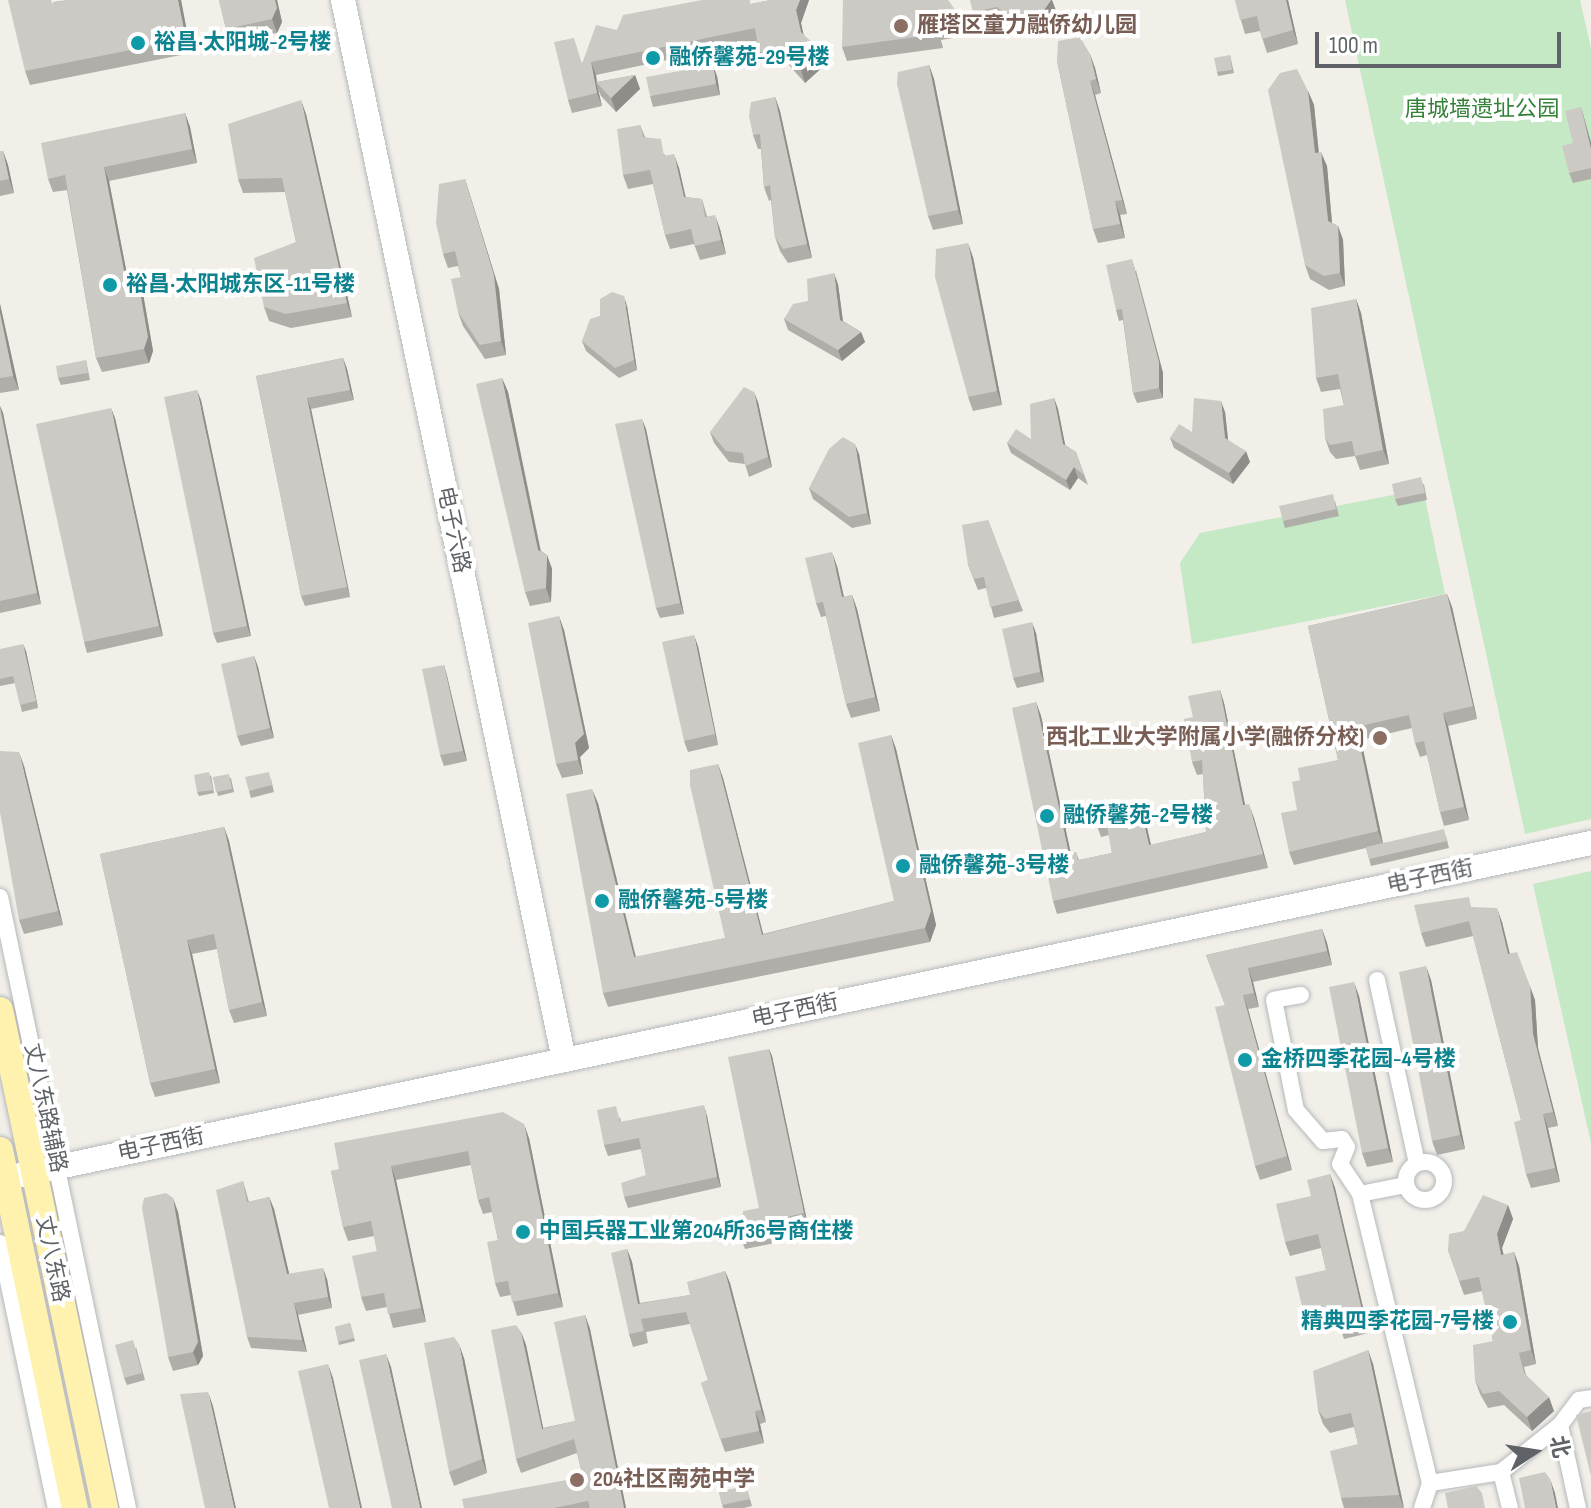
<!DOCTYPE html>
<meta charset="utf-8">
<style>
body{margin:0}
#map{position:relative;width:1591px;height:1508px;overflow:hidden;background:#f1efe8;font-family:"Sofia Sans Condensed","Noto Sans SC",sans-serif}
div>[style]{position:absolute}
.green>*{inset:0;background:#c5e8c5}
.roads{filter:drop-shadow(0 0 2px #b5b8bc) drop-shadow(0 0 2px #b5b8bc)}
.street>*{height:16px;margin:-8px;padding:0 8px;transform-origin:8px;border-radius:8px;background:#fff}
.street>.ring{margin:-8px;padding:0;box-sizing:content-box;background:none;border:16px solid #fff;border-radius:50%}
.secondary>*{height:24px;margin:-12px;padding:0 12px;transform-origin:12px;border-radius:12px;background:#fff}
.primary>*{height:26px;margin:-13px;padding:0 13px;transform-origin:13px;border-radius:13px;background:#fff2af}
.wall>*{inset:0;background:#afaea9}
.shaded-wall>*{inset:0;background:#8f8d8a}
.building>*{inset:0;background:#cccac5}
.dots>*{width:22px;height:22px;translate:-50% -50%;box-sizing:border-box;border:4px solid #fff;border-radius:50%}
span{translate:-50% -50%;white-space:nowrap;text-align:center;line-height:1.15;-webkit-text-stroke:8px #fff;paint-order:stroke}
.education-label{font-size:22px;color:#785e54;font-weight:700}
.left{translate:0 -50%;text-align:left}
.right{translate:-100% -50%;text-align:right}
.culture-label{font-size:22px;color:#0d838f;font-weight:700}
.park-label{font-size:22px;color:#348238}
.street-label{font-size:22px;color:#5f6368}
.north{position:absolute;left:1495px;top:1412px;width:80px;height:80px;-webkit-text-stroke:6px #fff;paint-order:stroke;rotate:78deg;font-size:22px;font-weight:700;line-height:32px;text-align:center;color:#5f6368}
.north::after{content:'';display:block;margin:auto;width:28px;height:36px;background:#5f6368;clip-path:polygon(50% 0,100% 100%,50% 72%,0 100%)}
.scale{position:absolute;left:1315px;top:32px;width:246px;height:36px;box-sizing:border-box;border:4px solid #5f6368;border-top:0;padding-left:10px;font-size:24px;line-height:28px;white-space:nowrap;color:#5f6368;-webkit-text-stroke:6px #fff;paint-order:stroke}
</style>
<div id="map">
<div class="green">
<i style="clip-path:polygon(1345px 0,1580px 0,1591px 48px,1591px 819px,1525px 834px)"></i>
<i style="clip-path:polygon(1423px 489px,1445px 594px,1192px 644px,1180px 563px,1200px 533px)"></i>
<i style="clip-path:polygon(1591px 871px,1591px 1143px,1533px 884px)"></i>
</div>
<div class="roads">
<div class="street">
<i style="left:0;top:897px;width:624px;rotate:78.17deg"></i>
<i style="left:1377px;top:980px;width:187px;rotate:77.7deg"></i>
<i style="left:1301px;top:995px;width:27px;rotate:170deg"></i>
<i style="left:1274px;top:1000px;width:112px;rotate:78.7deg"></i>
<i style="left:1296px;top:1110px;width:41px;rotate:48.9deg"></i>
<i style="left:1323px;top:1141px;width:19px;rotate:-6deg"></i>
<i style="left:1342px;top:1139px;width:9px;rotate:58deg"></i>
<i style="left:1347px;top:1147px;width:18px;rotate:112deg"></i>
<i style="left:1340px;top:1164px;width:36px;rotate:56deg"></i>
<i style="left:1360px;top:1194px;width:297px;rotate:76.4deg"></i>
<i class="ring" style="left:1406px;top:1162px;width:22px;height:22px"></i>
<i style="left:1360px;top:1194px;width:47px;rotate:-11.1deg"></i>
<i style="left:0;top:1243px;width:271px;rotate:78.1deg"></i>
<i style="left:1560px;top:1425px;width:85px;rotate:77.8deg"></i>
<i style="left:1501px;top:1472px;width:37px;rotate:76deg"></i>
<i style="left:1422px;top:1508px;width:26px;rotate:-72deg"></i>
<i style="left:1430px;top:1483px;width:72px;rotate:-8.8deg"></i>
<i style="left:1501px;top:1472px;width:75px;rotate:-38.5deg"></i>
<i style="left:1560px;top:1425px;width:31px;rotate:-53deg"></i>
<i style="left:1579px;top:1400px;width:12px;rotate:-9deg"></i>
</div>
<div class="secondary">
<i style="left:343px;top:0;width:1083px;rotate:78.22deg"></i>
<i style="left:16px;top:1176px;width:1610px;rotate:-11.94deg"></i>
</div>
<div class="primary">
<i style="left:0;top:1010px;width:509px;rotate:78.09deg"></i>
<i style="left:0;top:1150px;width:366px;rotate:78.2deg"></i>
</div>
</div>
<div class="wall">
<i style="clip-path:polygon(68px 0,181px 0,191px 53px,30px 85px,25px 71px,54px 2px)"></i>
<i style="clip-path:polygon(219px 0,277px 0,282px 22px,277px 33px,231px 43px,226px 29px)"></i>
<i style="clip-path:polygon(771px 0,809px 0,801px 23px,803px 34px,826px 64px,805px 83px,788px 64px,764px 66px,759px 52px,757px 41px,596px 75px,597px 82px,635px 75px,640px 89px,616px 112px,601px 96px,598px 89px,602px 106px,572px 113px,568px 100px,582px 63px,617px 30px)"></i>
<i style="clip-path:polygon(970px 0,1057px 13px,1048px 25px,1018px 33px,1002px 21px,978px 26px)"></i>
<i style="clip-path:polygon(1235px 0,1288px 0,1298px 44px,1267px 53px,1260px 31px,1245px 34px)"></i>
<i style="clip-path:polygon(959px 15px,964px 29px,959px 37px,941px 40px,943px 48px,847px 61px,842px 47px)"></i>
<i style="clip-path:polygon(1090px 54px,1095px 68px,1101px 93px,1095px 95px,1127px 214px,1120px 215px,1125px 238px,1098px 243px,1093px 229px,1057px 61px)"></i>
<i style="clip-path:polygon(1230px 55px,1234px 73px,1218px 76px,1217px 72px)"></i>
<i style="clip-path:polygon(929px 65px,934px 79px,963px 224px,933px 230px,928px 216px)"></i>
<i style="clip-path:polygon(717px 76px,720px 95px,653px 107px,650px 96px)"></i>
<i style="clip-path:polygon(1308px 91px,1314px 105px,1319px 153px,1327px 166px,1332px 223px,1338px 226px,1343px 240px,1345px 286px,1329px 290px,1310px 279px,1305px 265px)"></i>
<i style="clip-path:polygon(775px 97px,780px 111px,812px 258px,788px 263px,780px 251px,775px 237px,771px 200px,769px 201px,764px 187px,761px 149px,758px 149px,753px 135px)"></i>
<i style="clip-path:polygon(1581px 107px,1591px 143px,1591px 179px,1573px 183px,1569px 173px,1573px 143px)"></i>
<i style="clip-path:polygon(185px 113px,190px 127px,197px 163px,109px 181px,127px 275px,137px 274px,142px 288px,153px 351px,149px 363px,102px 372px,96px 358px,67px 190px,53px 192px,48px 179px)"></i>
<i style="clip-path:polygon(306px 114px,352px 317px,291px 328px,269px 321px,264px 307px,296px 242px,285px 192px,243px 193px,238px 179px)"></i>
<i style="clip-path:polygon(640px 125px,645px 137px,679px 168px,685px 197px,702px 199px,707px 216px,720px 229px,726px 254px,700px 260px,694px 244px,670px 249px,665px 235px,653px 184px,628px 189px,623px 175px)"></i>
<i style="clip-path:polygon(0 151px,3px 151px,8px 165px,14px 193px,0 196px)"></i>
<i style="clip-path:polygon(465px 179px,499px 289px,506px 355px,485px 359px,463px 326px,458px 312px,461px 277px,458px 266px,448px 268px,443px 254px)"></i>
<i style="clip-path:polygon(973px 257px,1002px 405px,973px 411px,968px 397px)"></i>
<i style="clip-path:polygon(1136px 270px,1163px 373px,1163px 398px,1137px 403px,1133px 393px,1123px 320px,1119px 321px,1116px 310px)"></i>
<i style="clip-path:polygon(838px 284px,843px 321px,861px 332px,865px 342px,842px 361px,788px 330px,784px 319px,808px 301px)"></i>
<i style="clip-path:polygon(1356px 299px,1361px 313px,1389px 464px,1360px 470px,1355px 456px,1336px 459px,1330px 452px,1325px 438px,1344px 405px,1340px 389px,1321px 392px,1316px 378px)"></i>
<i style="clip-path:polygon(0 304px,19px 390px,0 393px)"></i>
<i style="clip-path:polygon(627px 306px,637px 370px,619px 378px,586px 351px,582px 341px,600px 316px)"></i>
<i style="clip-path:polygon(343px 358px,347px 369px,354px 400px,311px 409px,350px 597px,305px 606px,301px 596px,256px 376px)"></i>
<i style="clip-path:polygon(86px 360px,90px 380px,61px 385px,58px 378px)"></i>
<i style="clip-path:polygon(502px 378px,508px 392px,541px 551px,547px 555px,552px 569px,551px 602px,530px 606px,525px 592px)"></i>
<i style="clip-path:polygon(1054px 398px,1058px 409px,1065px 445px,1076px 452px,1088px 485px,1078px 478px,1070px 490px,1011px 453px,1007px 443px,1031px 439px)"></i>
<i style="clip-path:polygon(201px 400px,251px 636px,217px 643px,213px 633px)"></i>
<i style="clip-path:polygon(758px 402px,772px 467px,749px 477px,745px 464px,729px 462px,714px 443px,710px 432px)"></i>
<i style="clip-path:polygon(0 406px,3px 413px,41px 604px,0 613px)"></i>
<i style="clip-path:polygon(1225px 412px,1228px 440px,1250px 462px,1233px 484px,1174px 448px,1170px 438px,1192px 432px)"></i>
<i style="clip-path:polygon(115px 418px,163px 636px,87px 653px,84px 642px)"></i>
<i style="clip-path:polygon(646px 429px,684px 614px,660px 618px,656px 608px)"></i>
<i style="clip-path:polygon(859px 454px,871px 524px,852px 528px,813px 499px,809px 488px)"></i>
<i style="clip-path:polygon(1424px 484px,1427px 500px,1398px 506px,1395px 499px)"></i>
<i style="clip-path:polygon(1335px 501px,1339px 516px,1285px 528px,1283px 521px)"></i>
<i style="clip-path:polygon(988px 520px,1023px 611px,994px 618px,986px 588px,978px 590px,968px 565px)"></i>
<i style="clip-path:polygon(837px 566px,844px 597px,852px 595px,857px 609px,880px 711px,851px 718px,846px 704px,826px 616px,821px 617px,816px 603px)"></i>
<i style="clip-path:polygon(1447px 594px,1452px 607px,1477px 719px,1448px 726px,1469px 820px,1444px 826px,1440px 812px,1427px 755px,1420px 757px,1415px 743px,1412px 728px,1361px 740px,1383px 843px,1446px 836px,1449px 848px,1371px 866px,1366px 848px,1294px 865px,1289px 852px,1297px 810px,1300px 780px,1338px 760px,1308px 626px)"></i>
<i style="clip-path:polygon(564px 630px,589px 748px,580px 757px,583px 774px,562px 778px,556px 764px)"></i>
<i style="clip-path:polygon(1036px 633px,1044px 682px,1017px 688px,1013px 678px)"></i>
<i style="clip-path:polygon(698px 646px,718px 745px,688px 752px,684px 741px)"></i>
<i style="clip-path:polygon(0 649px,26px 651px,38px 708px,22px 712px,15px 683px,0 686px)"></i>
<i style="clip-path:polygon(254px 656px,258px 667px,274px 738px,241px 746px,237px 736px)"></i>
<i style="clip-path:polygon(444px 665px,447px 676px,467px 761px,444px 766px,440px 755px)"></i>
<i style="clip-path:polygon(1220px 690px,1224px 703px,1245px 805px,1254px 818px,1268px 868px,1057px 914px,1053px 901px,1036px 702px,1041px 716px,1071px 854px,1076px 852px,1079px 860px,1112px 853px,1109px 835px,1101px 837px,1096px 823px,1139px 801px,1144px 815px,1151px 845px,1206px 832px,1203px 774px,1197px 775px,1192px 762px,1193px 717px)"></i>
<i style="clip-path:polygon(891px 735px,896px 749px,936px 925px,930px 942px,608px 1007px,603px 993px,598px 803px,636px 957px,725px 938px,718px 764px,723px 778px,763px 934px,894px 901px)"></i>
<i style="clip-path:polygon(24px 766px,63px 925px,24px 934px,19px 920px)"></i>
<i style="clip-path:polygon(211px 775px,214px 793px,199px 796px,197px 792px)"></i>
<i style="clip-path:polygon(213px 777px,231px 778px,234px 792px,218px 796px)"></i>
<i style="clip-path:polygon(271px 779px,274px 792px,251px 798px,249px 791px)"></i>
<i style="clip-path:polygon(224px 827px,229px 841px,267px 1016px,234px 1023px,229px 1010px,217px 949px,192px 954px,220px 1083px,155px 1097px,150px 1083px,100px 854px)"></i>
<i style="clip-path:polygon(1473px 907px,1502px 922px,1510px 954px,1535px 1000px,1538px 1048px,1558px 1126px,1548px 1128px,1560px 1182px,1531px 1188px,1526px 1174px,1521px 1120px,1473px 936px,1426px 947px,1421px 933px)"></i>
<i style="clip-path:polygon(1322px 929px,1327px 943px,1332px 965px,1253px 982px,1259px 1007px,1248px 1009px,1292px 1170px,1260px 1180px,1255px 1166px,1225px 1005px,1206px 955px)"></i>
<i style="clip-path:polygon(1431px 980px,1465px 1149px,1437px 1155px,1432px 1141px)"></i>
<i style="clip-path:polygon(1359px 996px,1393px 1162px,1367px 1167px,1362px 1153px)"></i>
<i style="clip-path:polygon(769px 1049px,772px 1056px,807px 1221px,777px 1227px,780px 1242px,745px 1249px,742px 1241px,759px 1208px)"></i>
<i style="clip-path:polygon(707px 1116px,721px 1187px,628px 1208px,624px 1197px,646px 1175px,641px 1149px,608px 1156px,604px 1145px,620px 1117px,621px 1122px)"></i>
<i style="clip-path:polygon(529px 1138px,563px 1307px,517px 1316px,511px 1295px,500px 1297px,495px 1283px,498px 1240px,492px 1212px,483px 1214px,478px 1200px,471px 1165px,396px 1180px,426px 1322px,393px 1328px,387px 1307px,366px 1311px,361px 1297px,377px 1251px,374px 1236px,348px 1241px,343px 1227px,331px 1171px)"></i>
<i style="clip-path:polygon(1330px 1174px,1335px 1188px,1369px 1333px,1344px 1339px,1338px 1321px,1309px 1328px,1304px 1314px,1326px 1270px,1321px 1248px,1290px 1256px,1285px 1242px,1311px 1196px)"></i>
<i style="clip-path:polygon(243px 1181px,249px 1202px,269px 1197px,274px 1209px,289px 1274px,327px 1279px,332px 1308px,298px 1315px,307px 1352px,251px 1348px,247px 1337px)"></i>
<i style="clip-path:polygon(1508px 1205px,1513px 1219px,1502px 1248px,1504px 1255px,1514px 1252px,1519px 1266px,1536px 1364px,1524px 1367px,1526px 1375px,1554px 1411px,1532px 1431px,1504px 1405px,1488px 1408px,1480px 1394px,1475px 1380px,1493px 1341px,1482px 1291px,1464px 1295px,1448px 1250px,1464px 1231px)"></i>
<i style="clip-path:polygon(178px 1212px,203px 1356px,198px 1365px,173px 1371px,168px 1357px)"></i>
<i style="clip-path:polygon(627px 1249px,632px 1262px,640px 1303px,690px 1295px,725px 1271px,730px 1283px,766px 1422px,760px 1424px,764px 1443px,725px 1452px,701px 1383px,708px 1380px,690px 1324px,646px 1332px,648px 1343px,633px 1347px,629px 1334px)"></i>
<i style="clip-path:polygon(585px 1315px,590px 1329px,626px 1508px,464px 1508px,583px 1477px,577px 1453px,521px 1473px,516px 1459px,521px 1332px,526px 1345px,543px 1428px,575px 1421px)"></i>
<i style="clip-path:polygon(350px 1323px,355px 1341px,339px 1345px,335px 1327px)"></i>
<i style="clip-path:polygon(136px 1347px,145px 1380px,127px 1385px,124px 1378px)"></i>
<i style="clip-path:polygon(1368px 1350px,1373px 1364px,1404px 1508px,1344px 1508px,1341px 1498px,1358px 1444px,1354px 1427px,1330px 1433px,1323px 1424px,1318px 1410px)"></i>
<i style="clip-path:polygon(464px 1358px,487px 1473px,454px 1486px,449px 1472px)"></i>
<i style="clip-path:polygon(746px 1486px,752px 1506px,744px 1508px,723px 1508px,719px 1492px)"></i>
</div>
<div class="shaded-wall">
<i style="clip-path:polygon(178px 0,181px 0,191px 53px,186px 39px)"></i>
<i style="clip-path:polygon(275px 0,277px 0,282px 22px,277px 33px,272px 19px)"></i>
<i style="clip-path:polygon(800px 0,809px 0,801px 23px,806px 45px,801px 32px,796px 10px)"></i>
<i style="clip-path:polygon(1051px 0,1052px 0,1057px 13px,1048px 25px,1043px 11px)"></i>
<i style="clip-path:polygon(1286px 0,1288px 0,1298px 44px,1293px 30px)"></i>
<i style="clip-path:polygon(959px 15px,964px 29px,959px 37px,954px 23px)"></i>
<i style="clip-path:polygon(821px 51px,826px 64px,805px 83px,801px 70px)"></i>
<i style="clip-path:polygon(1090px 54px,1095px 68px,1101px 93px,1096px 79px)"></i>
<i style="clip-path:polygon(591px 62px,596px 75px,597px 84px,596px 82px,602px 106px,597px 93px)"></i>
<i style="clip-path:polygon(713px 65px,717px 76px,720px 95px,716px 84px)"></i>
<i style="clip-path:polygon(929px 65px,934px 79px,963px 224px,958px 210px)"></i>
<i style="clip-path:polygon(635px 75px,640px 89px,616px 112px,611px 98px)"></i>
<i style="clip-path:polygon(1090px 81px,1095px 95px,1127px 214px,1122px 200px)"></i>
<i style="clip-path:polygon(1308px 91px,1314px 105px,1320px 167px,1315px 153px)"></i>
<i style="clip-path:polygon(775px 97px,780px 111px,812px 258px,807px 244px)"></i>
<i style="clip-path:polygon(301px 100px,306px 114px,352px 317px,347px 303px)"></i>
<i style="clip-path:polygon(1581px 107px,1591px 143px,1591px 149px)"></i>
<i style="clip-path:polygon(185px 113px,190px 127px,197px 163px,192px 149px)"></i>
<i style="clip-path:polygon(3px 151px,8px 165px,14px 193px,9px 179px)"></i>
<i style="clip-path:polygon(1321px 152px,1327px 166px,1333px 235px,1328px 221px)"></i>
<i style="clip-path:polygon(674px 154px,679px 168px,689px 211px,684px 197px)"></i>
<i style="clip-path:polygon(104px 167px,109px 181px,130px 290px,125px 276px)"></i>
<i style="clip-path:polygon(465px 179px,499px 289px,506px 355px,501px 341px)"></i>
<i style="clip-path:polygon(1115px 201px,1120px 215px,1125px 238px,1120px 224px)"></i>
<i style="clip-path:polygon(715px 215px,720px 229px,726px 254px,721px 240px)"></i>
<i style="clip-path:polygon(1338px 226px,1343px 240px,1345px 286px,1340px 273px)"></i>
<i style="clip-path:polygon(968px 243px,973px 257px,1002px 405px,997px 391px)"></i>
<i style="clip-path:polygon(1132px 259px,1163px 373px,1163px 398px,1159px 388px)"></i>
<i style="clip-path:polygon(834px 273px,838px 284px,844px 330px,840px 320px)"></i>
<i style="clip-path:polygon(137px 274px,142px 288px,153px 351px,149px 363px,144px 349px)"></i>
<i style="clip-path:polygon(624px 296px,627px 306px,637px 370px,634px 360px)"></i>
<i style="clip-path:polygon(1356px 299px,1361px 313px,1389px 464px,1383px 450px)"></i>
<i style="clip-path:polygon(0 304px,19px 390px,13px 376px,0 313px)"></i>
<i style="clip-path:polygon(861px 332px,865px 342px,842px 361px,838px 350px)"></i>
<i style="clip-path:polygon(343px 358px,347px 369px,354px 400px,350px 390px)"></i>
<i style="clip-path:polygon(502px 378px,508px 392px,543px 564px,538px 550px)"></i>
<i style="clip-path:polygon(197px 390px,201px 400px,251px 636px,247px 626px)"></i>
<i style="clip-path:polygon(754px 392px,758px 402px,772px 467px,768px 457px)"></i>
<i style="clip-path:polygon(307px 398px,311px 409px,350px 597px,347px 587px)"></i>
<i style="clip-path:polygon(1054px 398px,1058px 409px,1067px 454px,1063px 444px)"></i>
<i style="clip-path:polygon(1221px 401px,1225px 412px,1229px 448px,1225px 438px)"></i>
<i style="clip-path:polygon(0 406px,3px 413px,41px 604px,37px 593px)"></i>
<i style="clip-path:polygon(111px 408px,115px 418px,163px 636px,159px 626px)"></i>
<i style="clip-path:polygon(642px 419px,646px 429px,684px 614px,680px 603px)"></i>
<i style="clip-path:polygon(855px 444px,859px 454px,871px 524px,867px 513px)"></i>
<i style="clip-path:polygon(1246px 451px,1250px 462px,1233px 484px,1229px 473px)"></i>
<i style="clip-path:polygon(1074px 467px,1078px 478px,1070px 490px,1066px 480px)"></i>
<i style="clip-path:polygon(832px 552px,837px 566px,847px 611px,842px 597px)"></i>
<i style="clip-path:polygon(547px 555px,552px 569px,551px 602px,546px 588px)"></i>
<i style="clip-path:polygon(1447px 594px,1452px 607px,1477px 719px,1473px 706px)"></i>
<i style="clip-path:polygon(852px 595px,857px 609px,880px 711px,875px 697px)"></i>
<i style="clip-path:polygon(559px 616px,564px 630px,589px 748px,580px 757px,583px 774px,578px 760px,575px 743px)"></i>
<i style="clip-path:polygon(1032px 622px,1036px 633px,1044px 682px,1040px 672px)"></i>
<i style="clip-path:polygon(694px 635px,698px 646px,718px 745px,715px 734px)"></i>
<i style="clip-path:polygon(23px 644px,26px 651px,38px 708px,36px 701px)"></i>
<i style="clip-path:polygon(254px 656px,258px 667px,274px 738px,270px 728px)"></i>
<i style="clip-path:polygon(444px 665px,447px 676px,467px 761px,463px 751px)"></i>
<i style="clip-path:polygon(1220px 690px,1224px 703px,1248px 819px,1243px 805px)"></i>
<i style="clip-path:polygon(1036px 702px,1041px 716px,1074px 868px,1069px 854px)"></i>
<i style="clip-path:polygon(1443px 713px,1448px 726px,1469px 820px,1464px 807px)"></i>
<i style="clip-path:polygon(1356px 727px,1361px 740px,1383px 844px,1378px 831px)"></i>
<i style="clip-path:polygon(891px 735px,896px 749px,936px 925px,930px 942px,925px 928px)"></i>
<i style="clip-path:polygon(19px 752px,24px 766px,63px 925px,58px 911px)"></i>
<i style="clip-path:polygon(718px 764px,723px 778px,767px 949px,762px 935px)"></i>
<i style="clip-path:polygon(592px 789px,598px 803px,639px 971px,634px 957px)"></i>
<i style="clip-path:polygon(1139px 801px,1144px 815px,1154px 858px,1149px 845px)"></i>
<i style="clip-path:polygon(1249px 804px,1254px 818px,1268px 868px,1263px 854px)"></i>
<i style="clip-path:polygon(224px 827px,229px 841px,267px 1016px,262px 1002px)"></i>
<i style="clip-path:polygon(1497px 908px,1502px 922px,1513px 968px,1508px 954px)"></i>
<i style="clip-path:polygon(1322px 929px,1327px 943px,1332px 965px,1327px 951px)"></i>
<i style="clip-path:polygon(187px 940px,192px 954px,220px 1083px,215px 1069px)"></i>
<i style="clip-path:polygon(1426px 966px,1431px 980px,1465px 1149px,1460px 1135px)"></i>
<i style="clip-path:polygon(1248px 968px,1253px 982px,1259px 1007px,1254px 993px)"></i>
<i style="clip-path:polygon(1354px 982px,1359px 996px,1393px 1162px,1388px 1148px)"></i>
<i style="clip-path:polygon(1530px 986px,1535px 1000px,1538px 1048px,1558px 1126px,1553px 1112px,1533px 1034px)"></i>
<i style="clip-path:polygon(1243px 995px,1248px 1009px,1292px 1170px,1287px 1156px)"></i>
<i style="clip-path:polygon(769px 1049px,772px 1056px,807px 1221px,804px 1213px)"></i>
<i style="clip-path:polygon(704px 1105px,707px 1116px,721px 1187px,717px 1177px)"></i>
<i style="clip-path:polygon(1543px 1114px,1548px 1128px,1560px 1182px,1555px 1168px)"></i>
<i style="clip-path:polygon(524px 1124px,529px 1138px,563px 1307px,558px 1293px)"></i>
<i style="clip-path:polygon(391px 1166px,396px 1180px,426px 1322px,421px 1308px)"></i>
<i style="clip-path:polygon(1330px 1174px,1335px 1188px,1369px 1333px,1364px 1319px)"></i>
<i style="clip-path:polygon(269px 1197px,274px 1209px,292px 1286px,287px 1274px)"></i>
<i style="clip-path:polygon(173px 1198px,178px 1212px,203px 1356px,198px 1365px,193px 1352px)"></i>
<i style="clip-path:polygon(1508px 1205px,1513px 1219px,1502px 1248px,1506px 1269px,1501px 1255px,1497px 1234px)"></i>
<i style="clip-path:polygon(627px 1249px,632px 1262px,642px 1317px,638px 1304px)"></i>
<i style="clip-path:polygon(1514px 1252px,1519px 1266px,1536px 1364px,1531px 1350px)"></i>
<i style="clip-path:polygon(323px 1268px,327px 1279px,332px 1308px,328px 1297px)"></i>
<i style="clip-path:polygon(725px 1271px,730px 1283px,766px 1422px,761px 1410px)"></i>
<i style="clip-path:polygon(294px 1303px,298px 1315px,307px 1352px,302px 1340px)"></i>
<i style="clip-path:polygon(585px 1315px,590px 1329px,626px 1508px,624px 1508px)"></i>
<i style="clip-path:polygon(521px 1332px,526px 1345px,546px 1442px,542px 1429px)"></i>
<i style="clip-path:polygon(459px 1344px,464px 1358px,487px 1473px,482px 1459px)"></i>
<i style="clip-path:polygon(1368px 1350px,1373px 1364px,1404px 1508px,1399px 1495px)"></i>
<i style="clip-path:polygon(386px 1354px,391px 1367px,422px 1508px,420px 1508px)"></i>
<i style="clip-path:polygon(328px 1364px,333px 1378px,362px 1508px,360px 1508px)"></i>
<i style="clip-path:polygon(208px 1392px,213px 1406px,236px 1508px,234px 1508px)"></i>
<i style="clip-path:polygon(1549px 1397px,1554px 1411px,1532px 1431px,1527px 1417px)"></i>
<i style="clip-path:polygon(755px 1411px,760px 1424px,764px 1443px,759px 1431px)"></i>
<i style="clip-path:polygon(1550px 1479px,1555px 1493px,1558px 1508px,1556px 1508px)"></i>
</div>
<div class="building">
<i style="clip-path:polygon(8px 0,51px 0,52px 3px,68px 0,178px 0,186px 39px,25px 71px)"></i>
<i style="clip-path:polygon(219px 0,275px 0,277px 8px,272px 19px,226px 29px)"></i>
<i style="clip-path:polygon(702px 0,750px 0,750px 4px,771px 0,800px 0,796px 10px,801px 32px,821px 51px,801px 70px,783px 51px,759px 52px,755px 28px,591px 62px,597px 93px,568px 100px,554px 42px,574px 38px,582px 64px,596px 25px,617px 30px,623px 15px)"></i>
<i style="clip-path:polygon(843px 0,948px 0,959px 15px,954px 23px,936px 26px,938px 34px,842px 47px)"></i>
<i style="clip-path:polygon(970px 0,1051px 0,1043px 11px,1013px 19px,997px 7px,973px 12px)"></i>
<i style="clip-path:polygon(1235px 0,1286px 0,1293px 30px,1262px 39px,1257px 16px,1240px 20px)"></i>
<i style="clip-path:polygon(1080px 37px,1090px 54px,1096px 79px,1090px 81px,1122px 200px,1115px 201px,1120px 224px,1093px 229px,1057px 61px,1058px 41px)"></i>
<i style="clip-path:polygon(1230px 55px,1232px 70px,1217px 72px,1214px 58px)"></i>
<i style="clip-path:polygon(713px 65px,716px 84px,650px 96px,646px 77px)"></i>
<i style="clip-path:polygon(929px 65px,958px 210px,928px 216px,897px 84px,898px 72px)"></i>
<i style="clip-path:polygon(1297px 69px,1308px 91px,1315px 153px,1321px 152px,1328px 221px,1338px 226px,1340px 273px,1324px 276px,1305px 265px,1268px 90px,1280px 73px)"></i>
<i style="clip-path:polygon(635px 75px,611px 98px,596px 82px)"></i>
<i style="clip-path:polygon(775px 97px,807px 244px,783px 249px,775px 237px,770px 185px,764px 187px,760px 134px,753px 135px,749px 116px,751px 102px)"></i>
<i style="clip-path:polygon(301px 100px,347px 303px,286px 314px,264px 307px,254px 258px,296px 242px,282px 178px,238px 179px,228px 124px)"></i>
<i style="clip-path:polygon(1581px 107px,1591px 149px,1591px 168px,1569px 173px,1562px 146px,1573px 143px,1565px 111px)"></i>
<i style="clip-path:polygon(185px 113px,192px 149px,104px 167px,125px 276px,137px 274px,148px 337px,144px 349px,96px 358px,65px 175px,48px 179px,41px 143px)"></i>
<i style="clip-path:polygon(640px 125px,643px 137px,661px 139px,664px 156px,674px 154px,684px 197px,702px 199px,705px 217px,715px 215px,721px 240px,695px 246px,691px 229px,665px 235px,650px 170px,623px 175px,617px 129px)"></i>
<i style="clip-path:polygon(0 151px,3px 151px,9px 179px,0 181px)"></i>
<i style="clip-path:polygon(465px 179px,494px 275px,501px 341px,480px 345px,458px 312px,451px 279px,461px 277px,455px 251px,443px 254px,436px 223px,439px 184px)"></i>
<i style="clip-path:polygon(968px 243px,997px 391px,968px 397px,935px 277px,936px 249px)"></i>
<i style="clip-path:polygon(1132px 259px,1159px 362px,1159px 388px,1133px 393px,1122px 309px,1116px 310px,1106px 265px)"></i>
<i style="clip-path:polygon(834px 273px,840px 320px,861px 332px,838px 350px,784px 319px,793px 304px,808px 301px,807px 279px)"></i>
<i style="clip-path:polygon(612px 292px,624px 296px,634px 360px,615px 368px,582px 341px,590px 319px,600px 316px,600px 299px)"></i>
<i style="clip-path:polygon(1356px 299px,1383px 450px,1355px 456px,1352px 441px,1330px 445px,1325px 438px,1323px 409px,1344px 405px,1338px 374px,1316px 378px,1311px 308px)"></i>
<i style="clip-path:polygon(0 313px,13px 376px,0 378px)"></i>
<i style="clip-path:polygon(343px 358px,350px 390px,307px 398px,347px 587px,301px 596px,256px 376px)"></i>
<i style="clip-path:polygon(86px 360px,88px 373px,58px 378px,56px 366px)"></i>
<i style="clip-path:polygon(502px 378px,538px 550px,547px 555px,546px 588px,525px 592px,476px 384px)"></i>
<i style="clip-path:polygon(744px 387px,754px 392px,768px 457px,745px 466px,743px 453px,726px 451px,710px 432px)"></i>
<i style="clip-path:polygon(197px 390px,247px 626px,213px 633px,164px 397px)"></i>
<i style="clip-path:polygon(1054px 398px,1063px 444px,1076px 452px,1084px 475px,1074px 467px,1066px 480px,1007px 443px,1016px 429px,1031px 439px,1030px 404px)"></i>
<i style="clip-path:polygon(1194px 398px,1221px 401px,1225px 438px,1246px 451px,1229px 473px,1170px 438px,1179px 424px,1192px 432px)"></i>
<i style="clip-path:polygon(0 408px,37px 593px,0 601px)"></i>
<i style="clip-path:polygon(111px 408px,159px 626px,84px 642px,36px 424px)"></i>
<i style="clip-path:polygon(642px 419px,680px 603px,656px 608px,615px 424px)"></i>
<i style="clip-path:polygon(843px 437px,855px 444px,867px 513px,849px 517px,809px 488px,829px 449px)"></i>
<i style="clip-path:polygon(1421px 477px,1425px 493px,1395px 499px,1392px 484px)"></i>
<i style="clip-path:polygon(1333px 494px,1336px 509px,1283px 521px,1279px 506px)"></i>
<i style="clip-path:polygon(988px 520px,1019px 600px,990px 607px,984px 577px,974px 579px,968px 565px,962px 525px)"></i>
<i style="clip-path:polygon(832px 552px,842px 597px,852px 595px,875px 697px,846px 704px,823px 602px,816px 603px,805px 558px)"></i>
<i style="clip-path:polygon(1447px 594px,1473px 706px,1443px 713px,1464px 807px,1440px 812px,1424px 741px,1415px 743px,1409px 715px,1356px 727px,1378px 831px,1289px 852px,1281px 813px,1297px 810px,1292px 782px,1300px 780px,1298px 768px,1338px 760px,1308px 626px)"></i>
<i style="clip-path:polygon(559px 616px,584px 734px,575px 743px,578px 760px,556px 764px,528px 623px)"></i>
<i style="clip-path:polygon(1032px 622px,1040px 672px,1013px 678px,1002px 629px)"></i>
<i style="clip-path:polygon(694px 635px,715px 734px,684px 741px,662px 642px)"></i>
<i style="clip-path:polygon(23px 644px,36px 701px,20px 705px,13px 676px,0 679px,0 649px)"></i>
<i style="clip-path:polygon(254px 656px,270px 728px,237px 736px,221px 664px)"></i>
<i style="clip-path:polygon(444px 665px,463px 751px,440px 755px,422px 669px)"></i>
<i style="clip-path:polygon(1220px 690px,1243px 805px,1249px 804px,1263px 854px,1053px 901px,1012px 708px,1036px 702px,1069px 854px,1076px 852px,1078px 860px,1112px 853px,1106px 821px,1096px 823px,1093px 810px,1139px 801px,1149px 845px,1206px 832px,1202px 760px,1192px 762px,1184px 719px,1193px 717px,1188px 696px)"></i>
<i style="clip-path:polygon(891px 735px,931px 911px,925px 928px,603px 993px,566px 794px,592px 789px,634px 957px,725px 938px,690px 785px,690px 770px,718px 764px,762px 935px,894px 901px,858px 743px)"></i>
<i style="clip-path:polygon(0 751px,19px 752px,58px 911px,19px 920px,0 812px)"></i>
<i style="clip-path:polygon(209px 772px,213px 790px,197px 792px,194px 775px)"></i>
<i style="clip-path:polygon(269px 772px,272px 785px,249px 791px,245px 777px)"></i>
<i style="clip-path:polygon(229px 774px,232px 789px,216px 792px,213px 777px)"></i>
<i style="clip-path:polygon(224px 827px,262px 1002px,229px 1010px,214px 934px,187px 940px,215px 1069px,150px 1083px,100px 854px)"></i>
<i style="clip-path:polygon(1444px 829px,1447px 841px,1369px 859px,1366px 847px)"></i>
<i style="clip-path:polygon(1469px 897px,1471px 907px,1497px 908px,1508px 954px,1517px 952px,1530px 986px,1533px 1034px,1553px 1112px,1543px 1114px,1555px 1168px,1526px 1174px,1514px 1122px,1521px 1120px,1469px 921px,1421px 933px,1414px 905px)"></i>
<i style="clip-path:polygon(1322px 929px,1327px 951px,1248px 968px,1254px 993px,1243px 995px,1287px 1156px,1255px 1166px,1215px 1007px,1225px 1005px,1206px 955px)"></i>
<i style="clip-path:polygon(1426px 966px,1460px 1135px,1432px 1141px,1399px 972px)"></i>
<i style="clip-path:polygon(1354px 982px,1388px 1148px,1362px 1153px,1329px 987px)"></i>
<i style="clip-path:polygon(769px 1049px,804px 1213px,774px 1220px,777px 1234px,742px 1241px,743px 1211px,759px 1208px,728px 1057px)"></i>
<i style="clip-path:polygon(704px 1105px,717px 1177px,624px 1197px,621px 1183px,646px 1175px,639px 1138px,604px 1145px,597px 1110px,616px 1106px,620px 1122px)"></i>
<i style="clip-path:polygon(503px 1112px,524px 1124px,558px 1293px,512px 1302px,508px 1281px,495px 1283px,487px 1242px,498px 1240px,489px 1197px,478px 1200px,468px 1151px,391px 1166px,421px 1308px,388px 1314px,384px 1293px,361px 1297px,352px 1256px,377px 1251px,371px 1221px,343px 1227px,331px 1171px,339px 1169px,334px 1143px)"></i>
<i style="clip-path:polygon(1330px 1174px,1364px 1319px,1339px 1325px,1334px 1306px,1304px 1314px,1295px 1277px,1326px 1270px,1318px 1234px,1285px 1242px,1276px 1204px,1311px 1196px,1307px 1180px)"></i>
<i style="clip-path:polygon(243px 1181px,247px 1202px,269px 1197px,287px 1274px,323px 1268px,328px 1297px,294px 1303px,302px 1340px,247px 1337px,216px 1190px)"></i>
<i style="clip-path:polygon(166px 1193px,173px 1198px,198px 1342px,193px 1352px,168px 1357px,142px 1208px,144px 1198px)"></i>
<i style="clip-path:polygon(1483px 1195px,1508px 1205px,1497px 1234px,1501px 1255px,1514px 1252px,1531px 1350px,1519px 1353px,1524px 1373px,1549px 1397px,1527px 1417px,1499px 1391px,1483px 1394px,1475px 1380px,1473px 1345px,1493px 1341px,1479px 1277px,1459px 1281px,1448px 1250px,1449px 1234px,1464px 1231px)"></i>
<i style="clip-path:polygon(627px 1249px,638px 1304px,690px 1295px,687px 1282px,725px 1271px,761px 1410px,755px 1411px,759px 1431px,720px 1439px,701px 1383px,708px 1380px,686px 1312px,641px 1319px,644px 1331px,629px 1334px,611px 1253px)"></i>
<i style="clip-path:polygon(585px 1315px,624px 1508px,590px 1508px,588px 1501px,554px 1508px,464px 1508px,462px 1499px,583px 1477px,574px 1439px,516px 1459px,491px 1330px,516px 1325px,521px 1332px,542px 1429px,575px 1421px,554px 1322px)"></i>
<i style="clip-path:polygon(350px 1323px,354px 1338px,338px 1342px,335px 1327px)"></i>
<i style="clip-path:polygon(454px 1337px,459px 1344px,482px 1459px,449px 1472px,424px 1343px)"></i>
<i style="clip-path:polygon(133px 1340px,142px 1373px,124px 1378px,115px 1345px)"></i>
<i style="clip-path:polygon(1368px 1350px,1399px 1495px,1341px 1498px,1330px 1451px,1358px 1444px,1351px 1413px,1325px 1419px,1318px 1410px,1313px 1371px)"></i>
<i style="clip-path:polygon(386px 1354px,420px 1508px,392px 1508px,359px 1360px)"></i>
<i style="clip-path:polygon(328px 1364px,360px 1508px,329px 1508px,298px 1371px)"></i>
<i style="clip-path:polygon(208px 1392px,234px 1508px,205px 1508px,180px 1394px)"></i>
<i style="clip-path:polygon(1591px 1411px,1591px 1476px,1576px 1415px)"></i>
<i style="clip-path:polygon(1545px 1472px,1550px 1479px,1556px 1508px,1525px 1508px,1519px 1478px)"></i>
<i style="clip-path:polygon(746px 1486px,750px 1499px,722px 1505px,719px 1492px)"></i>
<i style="clip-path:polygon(1476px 1486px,1482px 1493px,1485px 1508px,1448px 1508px,1445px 1493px)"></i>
</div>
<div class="dots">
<i style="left:901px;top:26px;background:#8d6e63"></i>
<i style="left:138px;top:43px;background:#0f9aa8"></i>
<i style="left:653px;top:58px;background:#0f9aa8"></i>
<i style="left:110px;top:285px;background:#0f9aa8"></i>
<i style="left:1380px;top:738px;background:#8d6e63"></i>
<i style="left:1047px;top:816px;background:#0f9aa8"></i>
<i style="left:903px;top:866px;background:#0f9aa8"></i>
<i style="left:602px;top:901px;background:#0f9aa8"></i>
<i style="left:1245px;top:1060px;background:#0f9aa8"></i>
<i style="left:523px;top:1232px;background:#0f9aa8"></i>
<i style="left:1510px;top:1322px;background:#0f9aa8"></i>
<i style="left:577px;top:1480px;background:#8d6e63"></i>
</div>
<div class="education-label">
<span class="left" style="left:917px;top:26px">雁塔区童力融侨幼儿园</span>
<span class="right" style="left:1364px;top:738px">西北工业大学附属小学(融侨分校)</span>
<span class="left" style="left:593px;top:1480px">204社区南苑中学</span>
</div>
<div class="culture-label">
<span class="left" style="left:154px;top:43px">裕昌·太阳城-2号楼</span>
<span class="left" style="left:669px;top:58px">融侨馨苑-29号楼</span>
<span class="left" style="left:126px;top:285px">裕昌·太阳城东区-11号楼</span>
<span class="left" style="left:1063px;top:816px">融侨馨苑-2号楼</span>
<span class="left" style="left:919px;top:866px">融侨馨苑-3号楼</span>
<span class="left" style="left:618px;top:901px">融侨馨苑-5号楼</span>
<span class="left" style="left:1261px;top:1060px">金桥四季花园-4号楼</span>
<span class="left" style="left:539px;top:1232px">中国兵器工业第204所36号商住楼</span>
<span class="right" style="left:1494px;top:1322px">精典四季花园-7号楼</span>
</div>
<div class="park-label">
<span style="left:1482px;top:110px">唐城墙遗址公园</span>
</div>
<div class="street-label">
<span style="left:453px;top:530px;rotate:78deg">电子六路</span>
<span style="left:1430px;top:877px;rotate:-12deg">电子西街</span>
<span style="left:795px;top:1011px;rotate:-12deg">电子西街</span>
<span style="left:45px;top:1108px;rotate:78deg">丈八东路辅路</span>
<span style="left:161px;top:1145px;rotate:-12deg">电子西街</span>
<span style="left:52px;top:1259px;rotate:78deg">丈八东路</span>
</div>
<div class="north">北</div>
<div class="scale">100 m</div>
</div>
